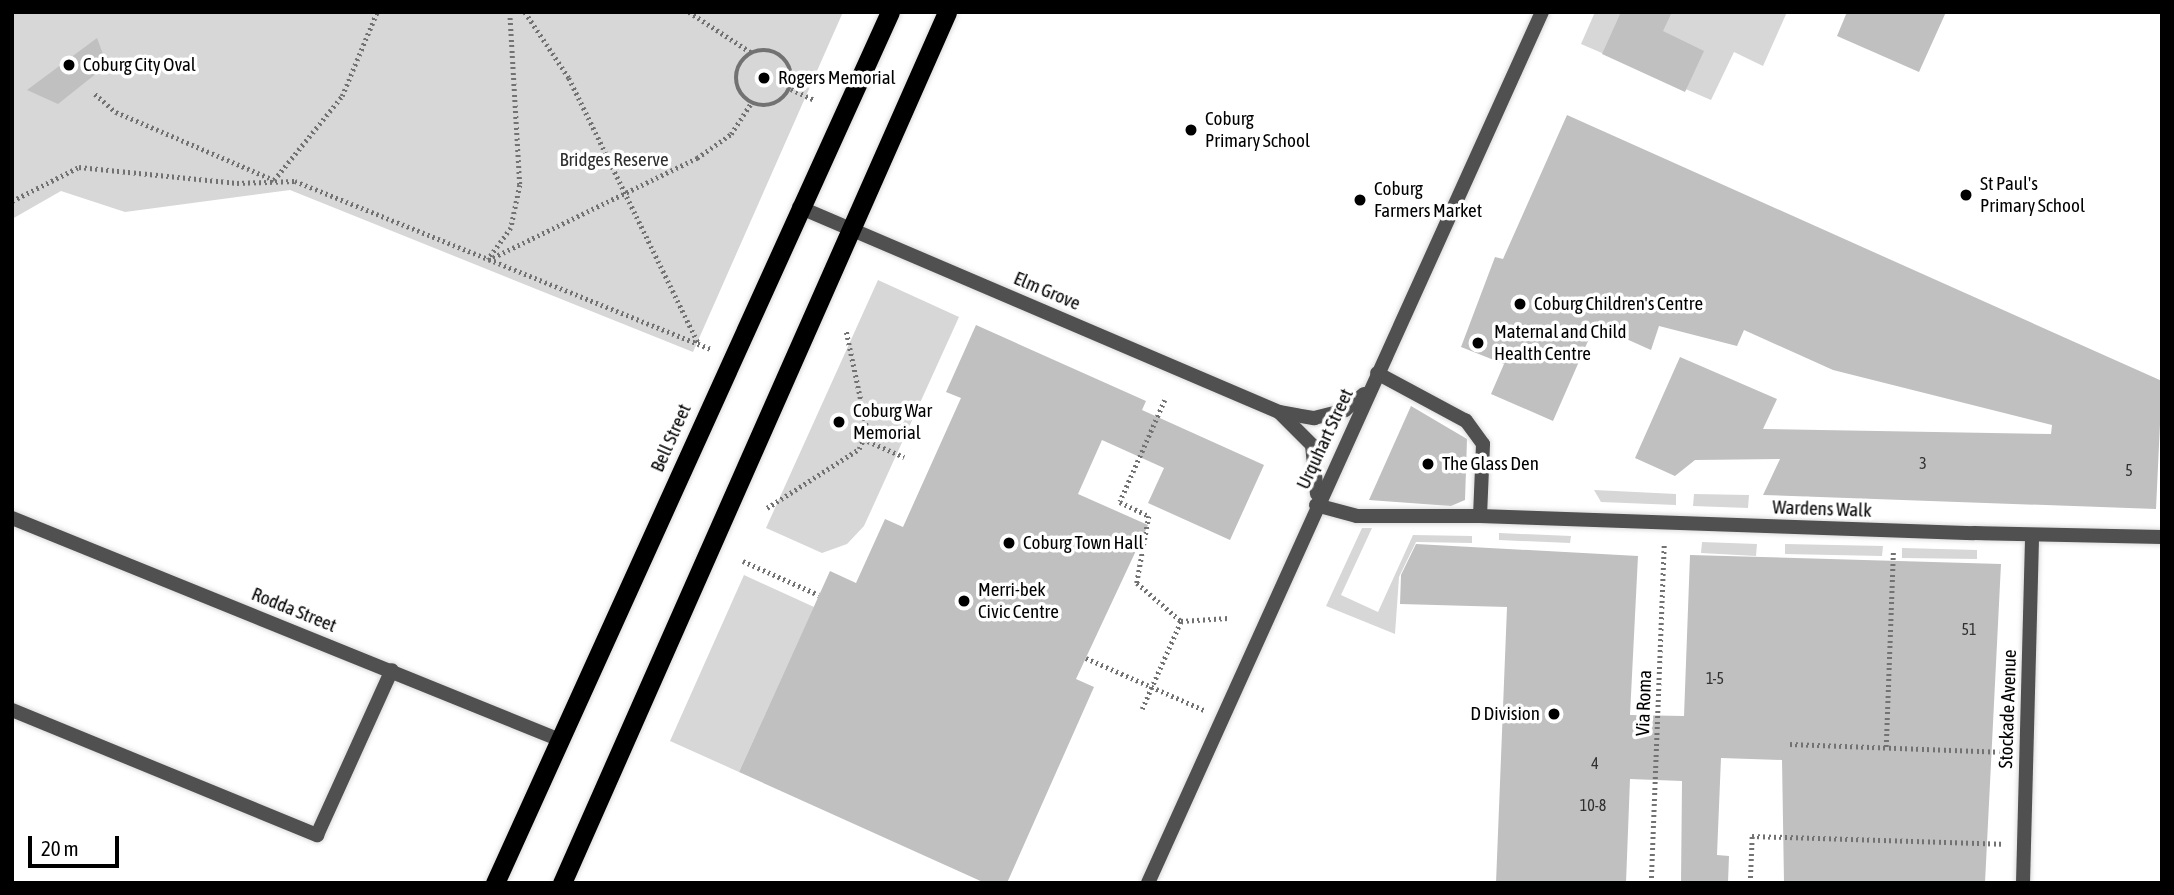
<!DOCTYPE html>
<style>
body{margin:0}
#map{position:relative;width:2174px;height:895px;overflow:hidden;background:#fff;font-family:"Asap Condensed",sans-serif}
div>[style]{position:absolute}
.green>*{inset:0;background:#d7d7d7}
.building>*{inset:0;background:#c0c0c0}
.path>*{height:4.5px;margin-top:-2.25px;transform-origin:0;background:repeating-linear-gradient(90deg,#727272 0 2px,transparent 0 5.5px)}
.path>.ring{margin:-2.25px;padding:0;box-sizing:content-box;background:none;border:4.5px solid #727272;border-radius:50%}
.roads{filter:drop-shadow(0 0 2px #dbdbdb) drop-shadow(0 0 2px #dbdbdb)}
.service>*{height:14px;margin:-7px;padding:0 7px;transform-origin:7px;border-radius:7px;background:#505050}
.pedestrian>*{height:14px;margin:-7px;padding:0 7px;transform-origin:7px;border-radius:7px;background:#505050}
.minor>*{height:14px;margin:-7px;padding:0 7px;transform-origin:7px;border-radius:7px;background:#505050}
.trunk>*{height:19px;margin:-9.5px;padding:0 9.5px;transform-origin:9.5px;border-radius:9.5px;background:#000}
.dots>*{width:19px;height:19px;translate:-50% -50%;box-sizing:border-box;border:4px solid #fff;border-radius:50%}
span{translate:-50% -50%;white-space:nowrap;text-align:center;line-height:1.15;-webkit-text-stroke:7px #fff;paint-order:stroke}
.number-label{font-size:16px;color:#303030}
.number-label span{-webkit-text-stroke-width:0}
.poi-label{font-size:19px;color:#000}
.left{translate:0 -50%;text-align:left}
.right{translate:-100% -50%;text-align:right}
.park-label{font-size:19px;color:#2e2e2e}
.street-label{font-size:19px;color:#000}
.frame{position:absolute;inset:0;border:14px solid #000;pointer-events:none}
.scale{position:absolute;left:28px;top:836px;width:91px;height:32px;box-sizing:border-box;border:4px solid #000;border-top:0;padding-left:9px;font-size:21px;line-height:24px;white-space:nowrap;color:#000;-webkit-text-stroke:5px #fff;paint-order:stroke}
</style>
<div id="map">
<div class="green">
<i style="clip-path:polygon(12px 12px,843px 12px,693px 352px,290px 190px,125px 212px,61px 191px,12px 219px)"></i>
<i style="clip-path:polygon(1595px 12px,1787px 12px,1763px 66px,1734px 52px,1711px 100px,1581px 44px)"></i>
<i style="clip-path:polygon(878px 280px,959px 317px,864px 526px,847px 544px,822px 553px,766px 528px)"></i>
<i style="clip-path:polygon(1594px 490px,1676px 494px,1676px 505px,1601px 502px)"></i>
<i style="clip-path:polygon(1694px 494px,1749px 495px,1748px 508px,1693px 506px)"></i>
<i style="clip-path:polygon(1362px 528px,1372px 528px,1341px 595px,1378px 612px,1413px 535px,1472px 536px,1472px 543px,1416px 542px,1399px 577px,1395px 634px,1326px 606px)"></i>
<i style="clip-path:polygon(1499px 533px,1571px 536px,1570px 543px,1499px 540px)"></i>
<i style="clip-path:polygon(1702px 542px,1757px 544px,1756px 556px,1701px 553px)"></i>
<i style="clip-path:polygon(1785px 544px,1883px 546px,1882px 556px,1785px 554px)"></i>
<i style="clip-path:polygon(1902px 548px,1977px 550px,1977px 559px,1902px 558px)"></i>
<i style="clip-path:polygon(744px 575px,814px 607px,739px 772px,670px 741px)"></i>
</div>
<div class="building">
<i style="clip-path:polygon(1621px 12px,1672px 12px,1663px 31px,1704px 51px,1685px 92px,1602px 54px)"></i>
<i style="clip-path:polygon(1847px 12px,1946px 12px,1919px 72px,1837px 36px)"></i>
<i style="clip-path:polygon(97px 38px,107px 65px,58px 104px,27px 90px)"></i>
<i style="clip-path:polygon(1567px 115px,2162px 381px,2156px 509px,1763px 495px,1780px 459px,1695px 460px,1675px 476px,1635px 458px,1680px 357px,1777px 399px,1763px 429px,2051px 434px,2052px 425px,1833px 370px,1744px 330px,1737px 346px,1659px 326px,1651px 350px,1595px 325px,1553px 421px,1491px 394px,1504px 364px,1461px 347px,1495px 257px,1503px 259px)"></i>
<i style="clip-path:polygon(976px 325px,1146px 401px,1142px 410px,1264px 465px,1230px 540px,1148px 503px,1164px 468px,1102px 440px,1078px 494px,1148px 525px,1076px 679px,1094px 687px,1007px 883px,985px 883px,739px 772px,830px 571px,856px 583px,885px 519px,903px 527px,961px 398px,946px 392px)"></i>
<i style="clip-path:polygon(1411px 406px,1467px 439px,1465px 500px,1451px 506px,1369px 500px)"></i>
<i style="clip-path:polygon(1416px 544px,1638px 556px,1630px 715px,1684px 716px,1690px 555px,2001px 564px,1985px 883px,1784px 883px,1782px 760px,1721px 758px,1717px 855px,1729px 856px,1728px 883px,1681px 883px,1682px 781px,1630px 779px,1626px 883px,1496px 883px,1507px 607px,1400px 604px,1401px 575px)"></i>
</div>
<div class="path">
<i style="left:510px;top:12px;width:173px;rotate:86.7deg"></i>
<i style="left:520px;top:185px;width:44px;rotate:101.8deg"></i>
<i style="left:511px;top:228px;width:39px;rotate:126deg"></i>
<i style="left:488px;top:260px;width:233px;rotate:-26deg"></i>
<i style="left:697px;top:158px;width:42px;rotate:-35.2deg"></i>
<i style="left:731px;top:134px;width:37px;rotate:-57deg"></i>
<i style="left:525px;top:12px;width:79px;rotate:56.3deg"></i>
<i style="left:569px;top:78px;width:294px;rotate:64deg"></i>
<i style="left:689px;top:12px;width:75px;rotate:33.1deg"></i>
<i class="ring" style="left:736px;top:50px;width:51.5px;height:51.5px"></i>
<i style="left:791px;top:89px;width:26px;rotate:25deg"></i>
<i style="left:95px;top:94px;width:28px;rotate:41deg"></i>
<i style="left:116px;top:112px;width:172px;rotate:23.3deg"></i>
<i style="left:274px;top:180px;width:108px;rotate:-51deg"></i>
<i style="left:342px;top:96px;width:91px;rotate:-67.4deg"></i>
<i style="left:12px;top:201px;width:75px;rotate:-26.9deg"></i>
<i style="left:79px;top:167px;width:159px;rotate:5.8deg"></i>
<i style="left:237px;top:183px;width:58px;rotate:-2deg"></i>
<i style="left:295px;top:181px;width:449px;rotate:22deg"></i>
<i style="left:1165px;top:400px;width:111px;rotate:113.8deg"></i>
<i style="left:1120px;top:502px;width:32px;rotate:26deg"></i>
<i style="left:1149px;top:516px;width:68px;rotate:100.2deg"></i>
<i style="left:1137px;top:583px;width:58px;rotate:40.8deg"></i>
<i style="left:1181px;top:621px;width:47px;rotate:-3.7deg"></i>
<i style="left:863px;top:439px;width:45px;rotate:23.7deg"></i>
<i style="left:767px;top:508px;width:109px;rotate:-32.7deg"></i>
<i style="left:859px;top:449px;width:20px;rotate:-66deg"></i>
<i style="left:867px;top:431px;width:102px;rotate:-101.9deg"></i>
<i style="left:743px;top:561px;width:83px;rotate:24.1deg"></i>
<i style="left:1086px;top:658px;width:129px;rotate:23.8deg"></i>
<i style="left:1142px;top:709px;width:96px;rotate:-66.1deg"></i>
<i style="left:1790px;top:744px;width:216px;rotate:2.1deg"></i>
<i style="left:1886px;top:747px;width:195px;rotate:-87.9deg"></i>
<i style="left:1651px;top:883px;width:339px;rotate:-87.8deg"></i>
<i style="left:1750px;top:883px;width:47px;rotate:-87.6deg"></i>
<i style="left:1752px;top:836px;width:250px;rotate:1.8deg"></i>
</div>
<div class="roads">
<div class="service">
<i style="left:12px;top:710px;width:330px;rotate:22.3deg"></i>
<i style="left:317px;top:835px;width:181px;rotate:-65.6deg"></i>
</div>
<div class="pedestrian">
<i style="left:1316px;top:505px;width:42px;rotate:15deg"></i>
<i style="left:1357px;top:516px;width:123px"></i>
<i style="left:1480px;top:516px;width:72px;rotate:-87.6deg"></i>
<i style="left:1483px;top:444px;width:29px;rotate:-126deg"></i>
<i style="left:1466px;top:421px;width:101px;rotate:-151.7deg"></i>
<i style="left:1480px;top:516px;width:494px;rotate:2deg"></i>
</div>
<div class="minor">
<i style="left:799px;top:207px;width:522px;rotate:23.13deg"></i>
<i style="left:1279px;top:412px;width:36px;rotate:10deg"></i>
<i style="left:1314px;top:418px;width:32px;rotate:-14deg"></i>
<i style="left:1345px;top:410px;width:25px;rotate:-40deg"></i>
<i style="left:1279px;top:412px;width:47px;rotate:45deg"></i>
<i style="left:1312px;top:445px;width:49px;rotate:84.2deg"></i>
<i style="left:12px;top:518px;width:591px;rotate:22.05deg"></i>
<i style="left:1974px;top:533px;width:188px;rotate:1.2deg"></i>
<i style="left:1148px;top:883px;width:956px;rotate:-65.66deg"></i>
<i style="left:2023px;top:883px;width:347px;rotate:-88.5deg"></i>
</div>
<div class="trunk">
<i style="left:495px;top:883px;width:956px;rotate:-65.61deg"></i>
<i style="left:562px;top:883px;width:952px;rotate:-66.15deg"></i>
</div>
</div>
<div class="dots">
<i style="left:69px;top:65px;background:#000"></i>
<i style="left:764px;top:78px;background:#000"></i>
<i style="left:1191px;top:130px;background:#000"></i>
<i style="left:1966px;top:195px;background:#000"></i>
<i style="left:1360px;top:200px;background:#000"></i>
<i style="left:1520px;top:304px;background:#000"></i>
<i style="left:1478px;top:343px;background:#000"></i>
<i style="left:839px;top:422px;background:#000"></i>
<i style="left:1428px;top:464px;background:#000"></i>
<i style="left:1009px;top:543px;background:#000"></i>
<i style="left:964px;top:601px;background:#000"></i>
<i style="left:1554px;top:714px;background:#000"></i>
</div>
<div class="number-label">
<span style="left:1923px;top:463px">3</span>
<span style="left:2129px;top:470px">5</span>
<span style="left:1969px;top:629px">51</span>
<span style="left:1715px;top:678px">1-5</span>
<span style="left:1595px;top:763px">4</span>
<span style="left:1593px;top:805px">10-8</span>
</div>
<div class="poi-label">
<span class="left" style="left:83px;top:65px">Coburg City Oval</span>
<span class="left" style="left:778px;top:78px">Rogers Memorial</span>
<span class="left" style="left:1205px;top:130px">Coburg<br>Primary School</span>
<span class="left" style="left:1980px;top:195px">St Paul's<br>Primary School</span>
<span class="left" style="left:1374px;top:200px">Coburg<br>Farmers Market</span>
<span class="left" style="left:1534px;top:304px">Coburg Children's Centre</span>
<span class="left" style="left:1494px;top:343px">Maternal and Child<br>Health Centre</span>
<span class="left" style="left:853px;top:422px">Coburg War<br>Memorial</span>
<span class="left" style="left:1442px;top:464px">The Glass Den</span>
<span class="left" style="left:1023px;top:543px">Coburg Town Hall</span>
<span class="left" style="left:978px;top:601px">Merri-bek<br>Civic Centre</span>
<span class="right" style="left:1540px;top:714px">D Division</span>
</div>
<div class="park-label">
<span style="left:614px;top:160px">Bridges Reserve</span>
</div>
<div class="street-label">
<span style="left:1047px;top:291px;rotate:23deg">Elm Grove</span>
<span style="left:671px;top:438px;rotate:-66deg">Bell Street</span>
<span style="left:1325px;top:439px;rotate:-65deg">Urquhart Street</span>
<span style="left:1822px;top:509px;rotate:2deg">Wardens Walk</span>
<span style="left:294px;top:610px;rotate:22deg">Rodda Street</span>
<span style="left:1644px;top:703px;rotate:-88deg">Via Roma</span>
<span style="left:2008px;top:709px;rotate:-88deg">Stockade Avenue</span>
</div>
<div class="frame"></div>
<div class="scale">20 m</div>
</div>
